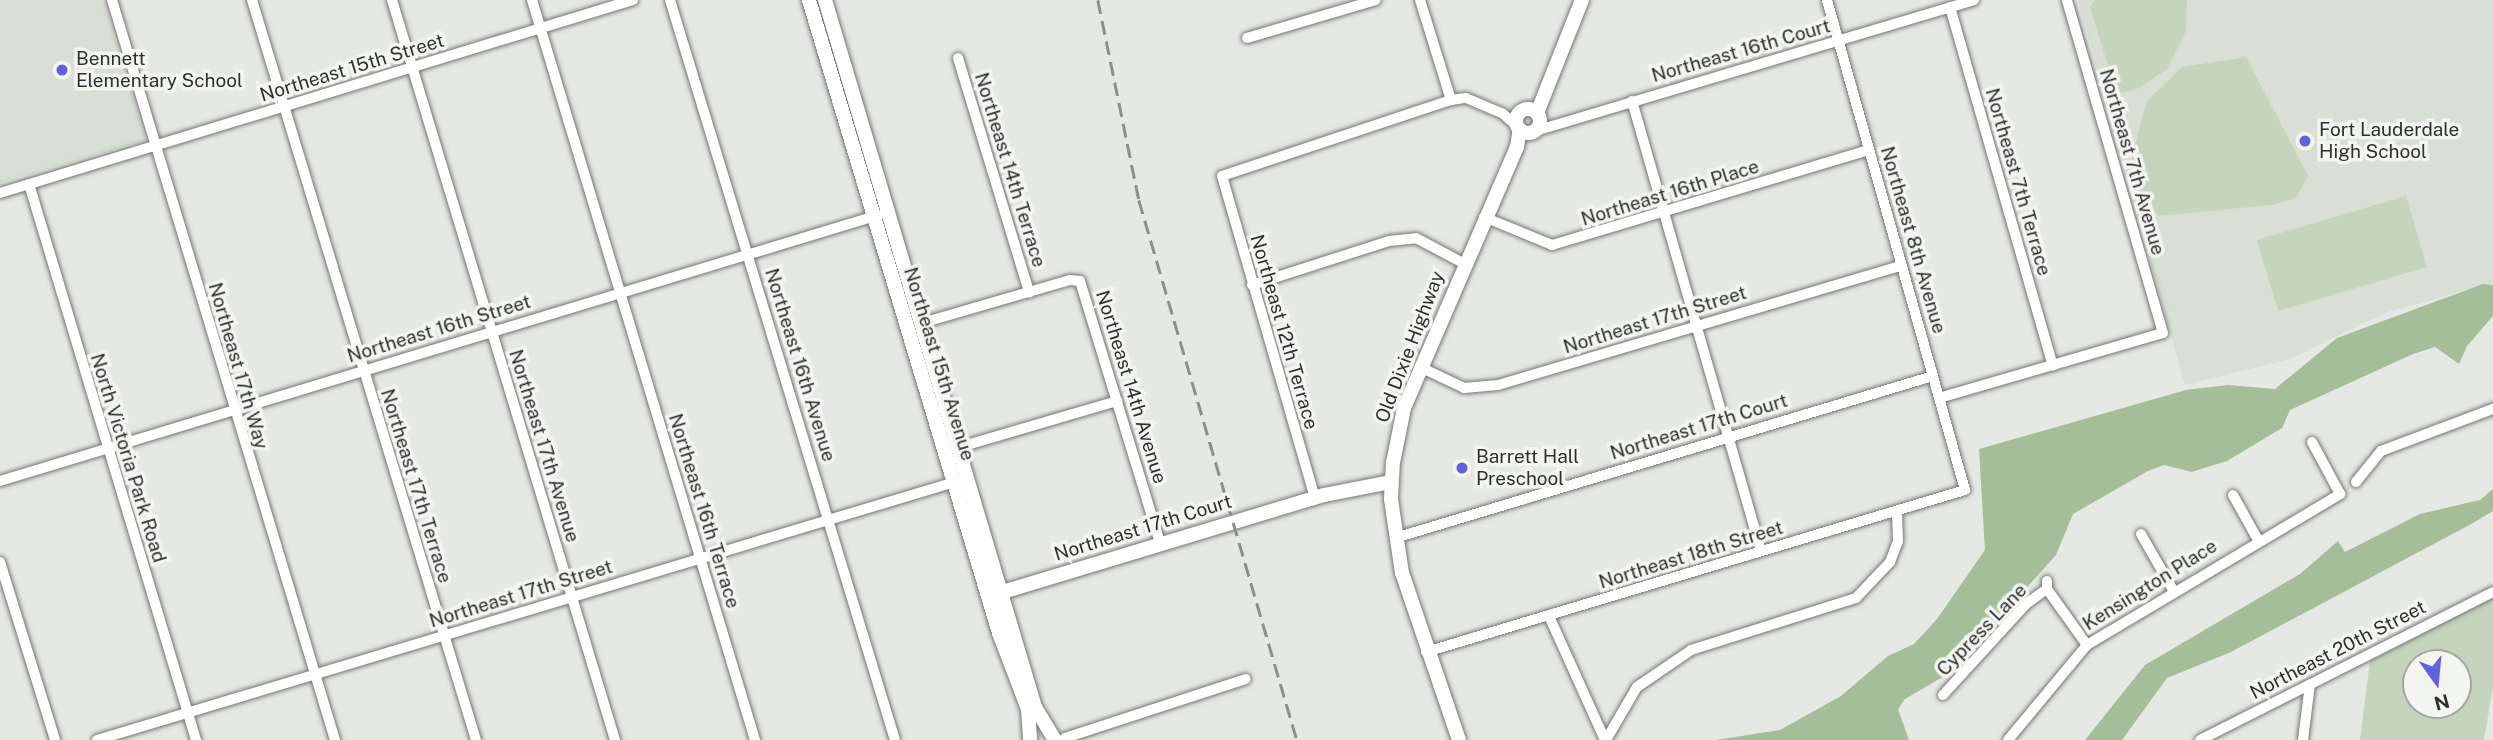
<!DOCTYPE html>
<style>
body{margin:0}
#map{position:relative;width:2493px;height:740px;overflow:hidden;background:#e5e8e3;font-family:"Public Sans",sans-serif}
div>[style]{position:absolute}
.built>*{inset:0;background:#d8dfd4}
.green>*{inset:0;background:#c5d5bd}
.water>*{inset:0;background:#a5bd99}
.roads{filter:drop-shadow(0 0 2px #747773) drop-shadow(0 0 2px #747773)}
.street>*{height:10px;margin:-5px;padding:0 5px;transform-origin:5px;border-radius:5px;background:#fff}
.secondary>*{height:14px;margin:-7px;padding:0 7px;transform-origin:7px;border-radius:7px;background:#fff}
.secondary>.ring{margin:-7px;padding:0;box-sizing:content-box;background:none;border:14px solid #fff;border-radius:50%}
.rail>*{height:2.5px;margin-top:-1.25px;transform-origin:0;background:repeating-linear-gradient(90deg,#8d8f8b 0 14px,transparent 0 21px)}
.dots>*{width:19px;height:19px;translate:-50% -50%;box-sizing:border-box;border:4px solid #f2f5f0;border-radius:50%}
span{translate:-50% -50%;white-space:nowrap;text-align:center;line-height:1.15;-webkit-text-stroke:7px #f2f5f0;paint-order:stroke}
.street-label{font-size:19px;color:#2f302e}
.poi-label{font-size:19px;color:#2f302e}
.left{translate:0 -50%;text-align:left}
.north{position:absolute;left:2402px;top:649px;width:70px;height:70px;box-sizing:border-box;background:#f2f5f0;border:2px solid #a4a6a2;border-radius:50%;rotate:165deg;font-size:19px;font-weight:700;line-height:28px;text-align:center;color:#2f302e}
.north::after{content:'';display:block;margin:auto;width:24px;height:32px;background:#6261da;clip-path:polygon(50% 0,100% 100%,50% 72%,0 100%)}
</style>
<div id="map">
<div class="built">
<i style="clip-path:polygon(0 0,103px 0,146px 140px,0 183px)"></i>
<i style="clip-path:polygon(2078px 0,2493px 0,2493px 283px,2387px 312px,2290px 359px,2185px 385px)"></i>
</div>
<div class="green">
<i style="clip-path:polygon(2095px 0,2187px 0,2186px 32px,2167px 69px,2139px 88px,2117px 95px,2090px 7px)"></i>
<i style="clip-path:polygon(2246px 57px,2308px 176px,2296px 198px,2272px 205px,2158px 216px,2141px 193px,2132px 156px,2147px 101px,2182px 67px)"></i>
<i style="clip-path:polygon(2406px 196px,2427px 267px,2278px 311px,2257px 240px)"></i>
<i style="clip-path:polygon(evenodd,2493px 598px,2493px 687px,2484px 740px,2360px 740px,2370px 661px,2493px 598px,2416px 663px,2458px 663px,2458px 705px,2416px 705px,2416px 663px)"></i>
</div>
<div class="water">
<i style="clip-path:polygon(2483px 284px,2493px 285px,2493px 316px,2467px 346px,2459px 364px,2435px 347px,2413px 354px,2290px 410px,2282px 428px,2227px 461px,2192px 472px,2164px 465px,2148px 471px,2073px 514px,2056px 555px,1970px 651px,1946px 675px,1905px 699px,1898px 709px,1909px 740px,1716px 740px,1780px 730px,1841px 696px,1888px 656px,1914px 644px,1937px 619px,1985px 550px,1979px 449px,2186px 390px,2228px 385px,2275px 389px,2337px 338px)"></i>
<i style="clip-path:polygon(2493px 489px,2493px 511px,2473px 523px,2231px 652px,2167px 678px,2122px 740px,2085px 740px,2145px 665px,2300px 574px,2338px 541px,2345px 552px,2420px 514px,2480px 500px)"></i>
</div>
<div class="roads">
<div class="street">
<i style="left:112px;top:0;width:773px;rotate:73.23deg"></i>
<i style="left:252px;top:0;width:773px;rotate:73.16deg"></i>
<i style="left:392px;top:0;width:773px;rotate:73.23deg"></i>
<i style="left:532px;top:0;width:773px;rotate:73.23deg"></i>
<i style="left:670px;top:0;width:773px;rotate:73.09deg"></i>
<i style="left:1420px;top:0;width:105px;rotate:72.8deg"></i>
<i style="left:1950px;top:7px;width:373px;rotate:74deg"></i>
<i style="left:1247px;top:38px;width:134px;rotate:-16.4deg"></i>
<i style="left:958px;top:58px;width:245px;rotate:73.1deg"></i>
<i style="left:1632px;top:101px;width:468px;rotate:74deg"></i>
<i style="left:1535px;top:131px;width:458px;rotate:-16.6deg"></i>
<i style="left:29px;top:184px;width:581px;rotate:73.28deg"></i>
<i style="left:0;top:193px;width:662px;rotate:-16.96deg"></i>
<i style="left:1484px;top:217px;width:74px;rotate:22.4deg"></i>
<i style="left:1552px;top:245px;width:331px;rotate:-16.7deg"></i>
<i style="left:1252px;top:285px;width:144px;rotate:-17.8deg"></i>
<i style="left:1389px;top:241px;width:27px;rotate:-6deg"></i>
<i style="left:1416px;top:238px;width:53px;rotate:28deg"></i>
<i style="left:922px;top:323px;width:154px;rotate:-16.2deg"></i>
<i style="left:1070px;top:280px;width:10px;rotate:6deg"></i>
<i style="left:1080px;top:281px;width:274px;rotate:73deg"></i>
<i style="left:1420px;top:367px;width:49px;rotate:25.5deg"></i>
<i style="left:1464px;top:388px;width:34px;rotate:-5deg"></i>
<i style="left:1498px;top:385px;width:421px;rotate:-16.5deg"></i>
<i style="left:1939px;top:398px;width:233px;rotate:-16.2deg"></i>
<i style="left:2163px;top:333px;width:347px;rotate:-106.1deg"></i>
<i style="left:960px;top:447px;width:164px;rotate:-16.3deg"></i>
<i style="left:0;top:481px;width:918px;rotate:-16.84deg"></i>
<i style="left:2356px;top:482px;width:40px;rotate:-51deg"></i>
<i style="left:2381px;top:451px;width:120px;rotate:-20.6deg"></i>
<i style="left:2233px;top:495px;width:51px;rotate:60.9deg"></i>
<i style="left:1315px;top:498px;width:335px;rotate:-106.1deg"></i>
<i style="left:1222px;top:176px;width:241px;rotate:-18.4deg"></i>
<i style="left:1451px;top:100px;width:15px;rotate:-8deg"></i>
<i style="left:1466px;top:98px;width:39px;rotate:23deg"></i>
<i style="left:1502px;top:113px;width:21px;rotate:41deg"></i>
<i style="left:2141px;top:534px;width:64px;rotate:60.3deg"></i>
<i style="left:1395px;top:538px;width:562px;rotate:-16.76deg"></i>
<i style="left:0;top:562px;width:186px;rotate:72.8deg"></i>
<i style="left:2047px;top:581px;width:8px;rotate:90deg"></i>
<i style="left:2047px;top:589px;width:69px;rotate:54.5deg"></i>
<i style="left:1549px;top:616px;width:136px;rotate:65.7deg"></i>
<i style="left:1426px;top:652px;width:563px;rotate:-16.73deg"></i>
<i style="left:1965px;top:490px;width:509px;rotate:-105.73deg"></i>
<i style="left:1943px;top:695px;width:123px;rotate:-47.6deg"></i>
<i style="left:2026px;top:604px;width:26px;rotate:-36deg"></i>
<i style="left:1065px;top:738px;width:190px;rotate:-18.1deg"></i>
<i style="left:97px;top:740px;width:896px;rotate:-16.74deg"></i>
<i style="left:1606px;top:740px;width:61px;rotate:-59.7deg"></i>
<i style="left:1637px;top:687px;width:65px;rotate:-34.4deg"></i>
<i style="left:1691px;top:650px;width:173px;rotate:-17.5deg"></i>
<i style="left:1856px;top:598px;width:50px;rotate:-46.6deg"></i>
<i style="left:1890px;top:562px;width:22px;rotate:-69deg"></i>
<i style="left:1898px;top:541px;width:28px;rotate:-92deg"></i>
<i style="left:2008px;top:740px;width:124px;rotate:-50.3deg"></i>
<i style="left:2087px;top:645px;width:295px;rotate:-30.8deg"></i>
<i style="left:2340px;top:494px;width:59px;rotate:-118.3deg"></i>
<i style="left:2200px;top:740px;width:328px;rotate:-26.8deg"></i>
<i style="left:2303px;top:740px;width:56px;rotate:-82.9deg"></i>
</div>
<div class="secondary">
<i style="left:809px;top:0;width:661px;rotate:73.29deg"></i>
<i style="left:999px;top:633px;width:81px;rotate:69.1deg"></i>
<i style="left:1028px;top:709px;width:31px;rotate:86deg"></i>
<i style="left:825px;top:0;width:738px;rotate:73.46deg"></i>
<i style="left:1035px;top:707px;width:39px;rotate:59deg"></i>
<i class="ring" style="left:1516px;top:109px;width:10px;height:10px"></i>
<i style="left:1537px;top:113px;width:122px;rotate:-68.3deg"></i>
<i style="left:996px;top:594px;width:343px;rotate:-16.8deg"></i>
<i style="left:1324px;top:495px;width:68px;rotate:-11deg"></i>
<i style="left:1459px;top:740px;width:176px;rotate:-108.8deg"></i>
<i style="left:1402px;top:573px;width:75px;rotate:-98.5deg"></i>
<i style="left:1391px;top:499px;width:36px;rotate:-87deg"></i>
<i style="left:1393px;top:463px;width:56px;rotate:-78.7deg"></i>
<i style="left:1404px;top:408px;width:284px;rotate:-66.6deg"></i>
<i style="left:1517px;top:147px;width:18px;rotate:-81deg"></i>
</div>
</div>
<div class="rail">
<i style="left:1098px;top:0;width:204px;rotate:78.4deg"></i>
<i style="left:1139px;top:200px;width:563px;rotate:73.69deg"></i>
</div>
<div class="dots">
<i style="left:62px;top:70px;background:#6261da"></i>
<i style="left:2305px;top:141px;background:#6261da"></i>
<i style="left:1462px;top:468px;background:#6261da"></i>
</div>
<div class="street-label">
<span style="left:1741px;top:51px;rotate:-16deg">Northeast 16th Court</span>
<span style="left:352px;top:68px;rotate:-17deg">Northeast 15th Street</span>
<span style="left:2132px;top:162px;rotate:74deg">Northeast 7th Avenue</span>
<span style="left:1010px;top:170px;rotate:73deg">Northeast 14th Terrace</span>
<span style="left:2018px;top:182px;rotate:74deg">Northeast 7th Terrace</span>
<span style="left:1670px;top:193px;rotate:-17deg">Northeast 16th Place</span>
<span style="left:1913px;top:240px;rotate:74deg">Northeast 8th Avenue</span>
<span style="left:1655px;top:320px;rotate:-17deg">Northeast 17th Street</span>
<span style="left:439px;top:329px;rotate:-17deg">Northeast 16th Street</span>
<span style="left:1284px;top:332px;rotate:74deg">Northeast 12th Terrace</span>
<span style="left:1410px;top:347px;rotate:-69deg">Old Dixie Highway</span>
<span style="left:939px;top:364px;rotate:73deg">Northeast 15th Avenue</span>
<span style="left:800px;top:365px;rotate:73deg">Northeast 16th Avenue</span>
<span style="left:238px;top:366px;rotate:74deg">Northeast 17th Way</span>
<span style="left:1131px;top:387px;rotate:73deg">Northeast 14th Avenue</span>
<span style="left:1699px;top:427px;rotate:-17deg">Northeast 17th Court</span>
<span style="left:544px;top:446px;rotate:73deg">Northeast 17th Avenue</span>
<span style="left:128px;top:458px;rotate:73deg">North Victoria Park Road</span>
<span style="left:416px;top:486px;rotate:73deg">Northeast 17th Terrace</span>
<span style="left:704px;top:511px;rotate:73deg">Northeast 16th Terrace</span>
<span style="left:1143px;top:528px;rotate:-17deg">Northeast 17th Court</span>
<span style="left:1691px;top:555px;rotate:-17deg">Northeast 18th Street</span>
<span style="left:2150px;top:585px;rotate:-32deg">Kensington Place</span>
<span style="left:521px;top:594px;rotate:-17deg">Northeast 17th Street</span>
<span style="left:1982px;top:630px;rotate:-46deg">Cypress Lane</span>
<span style="left:2338px;top:650px;rotate:-27deg">Northeast 20th Street</span>
</div>
<div class="poi-label">
<span class="left" style="left:76px;top:70px">Bennett<br>Elementary School</span>
<span class="left" style="left:2319px;top:141px">Fort Lauderdale<br>High School</span>
<span class="left" style="left:1476px;top:468px">Barrett Hall<br>Preschool</span>
</div>
<div class="north">N</div>
</div>
